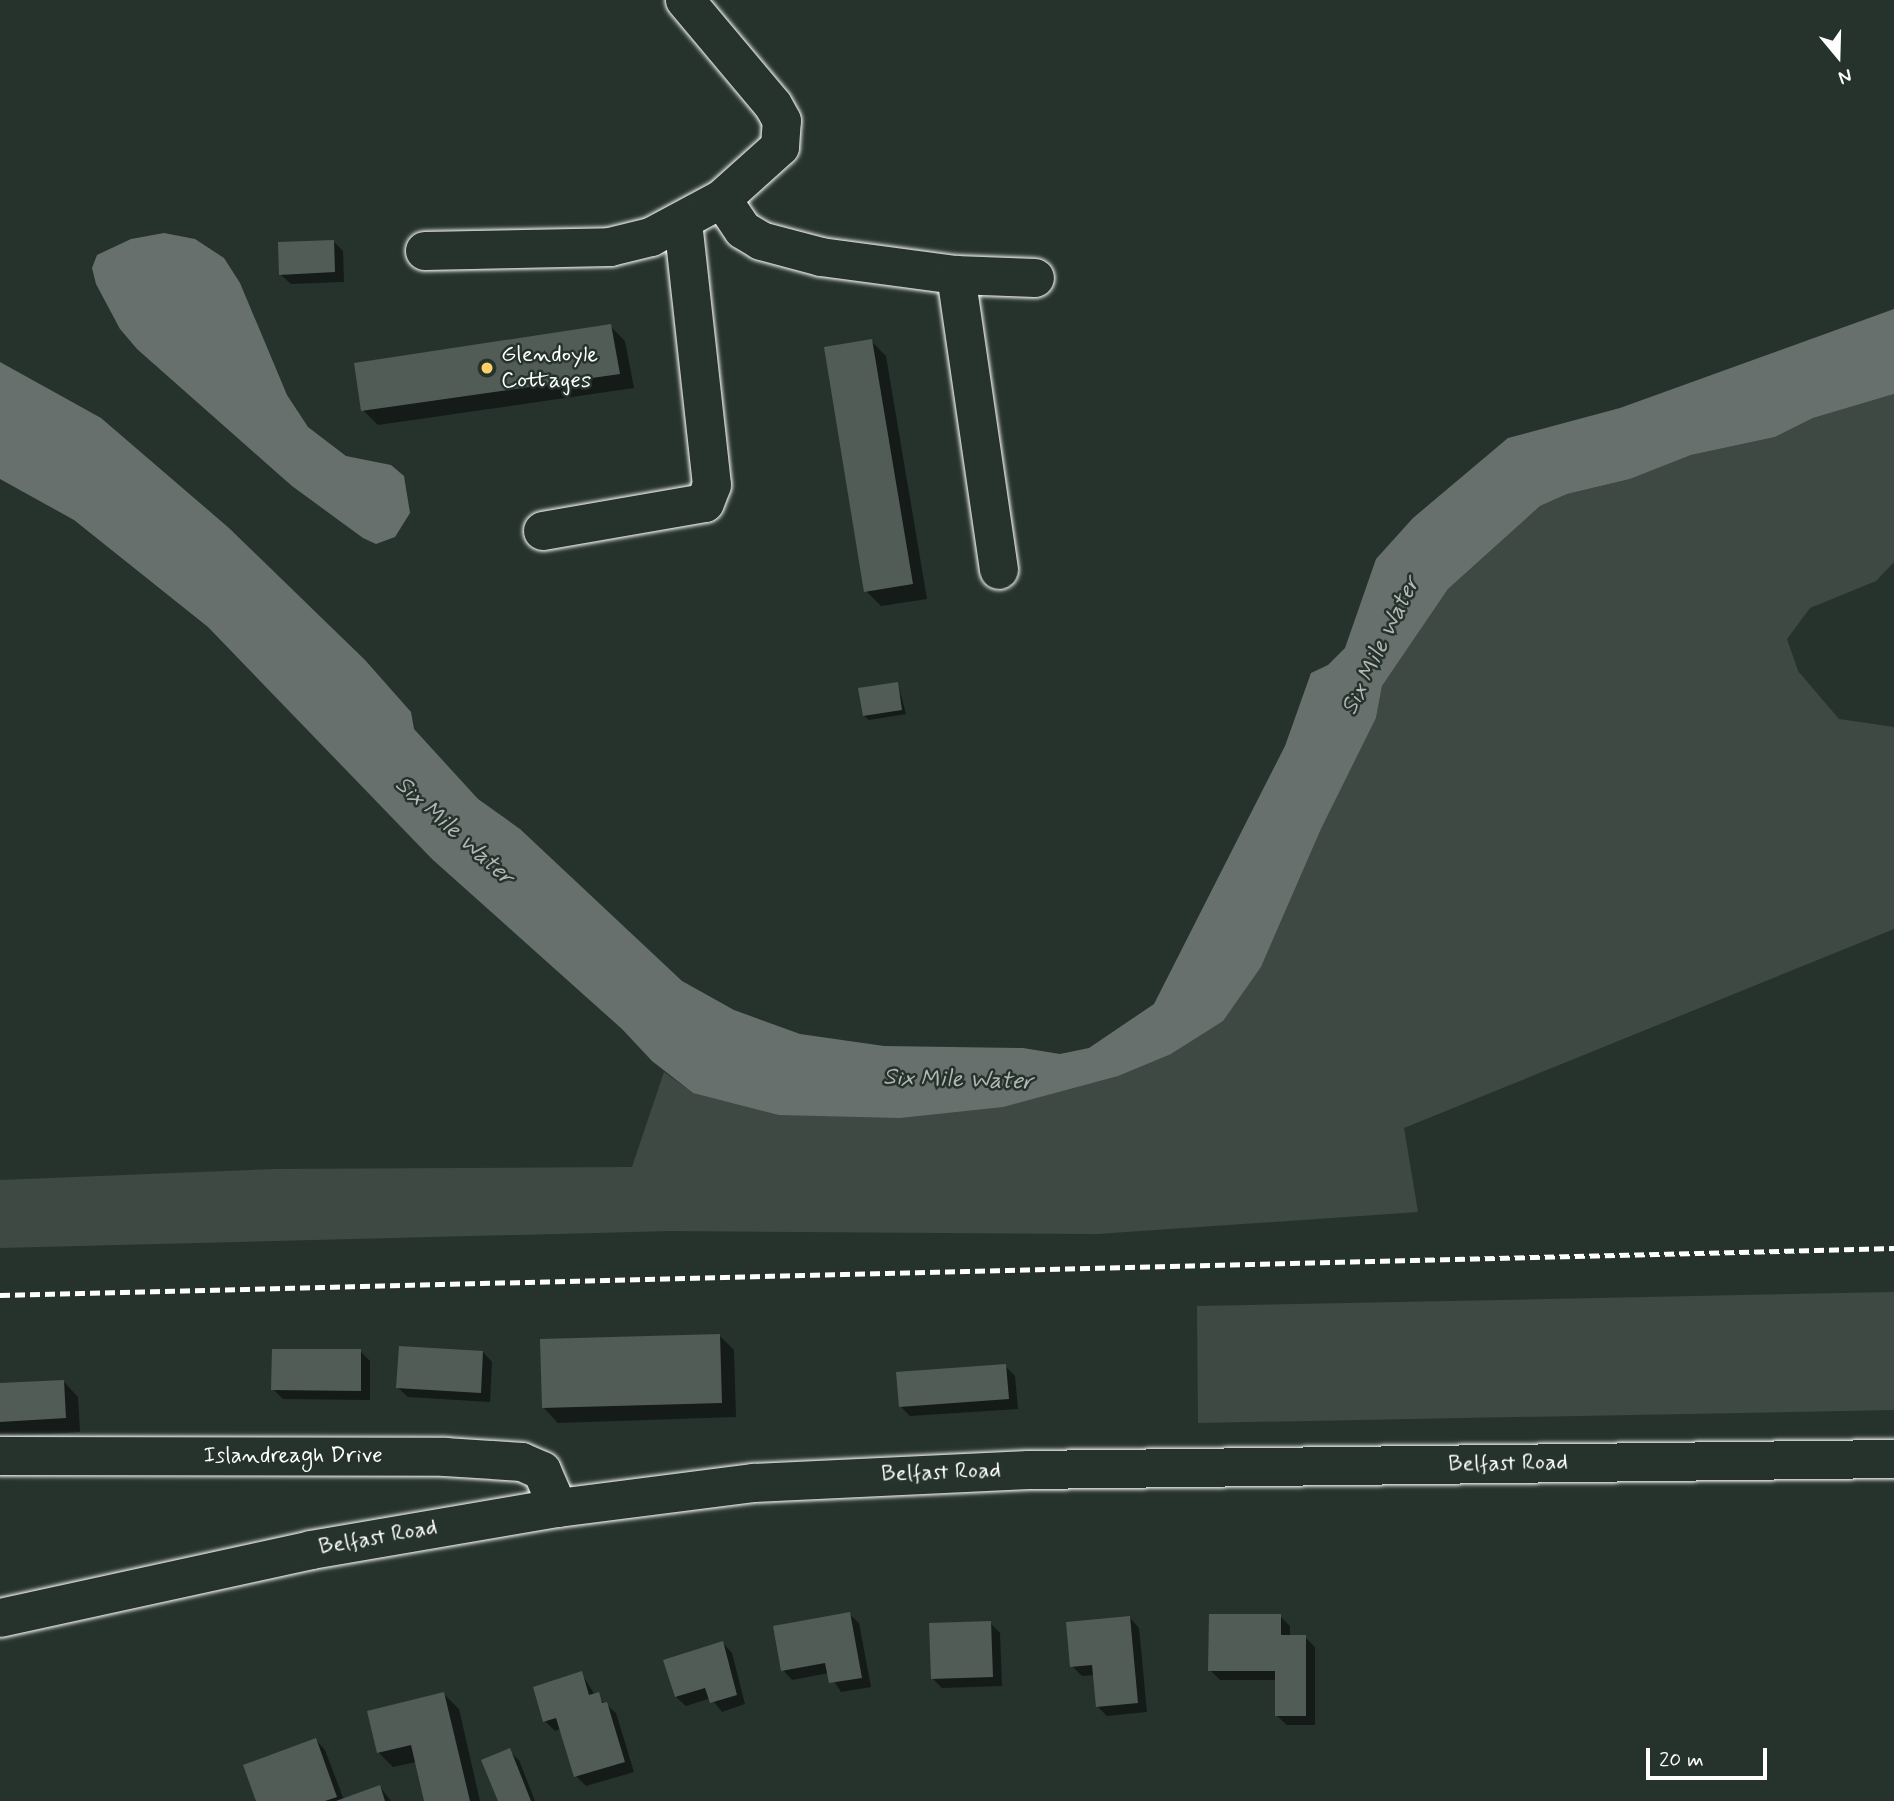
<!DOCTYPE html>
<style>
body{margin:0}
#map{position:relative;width:1894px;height:1801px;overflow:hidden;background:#26332d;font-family:Mynerve,sans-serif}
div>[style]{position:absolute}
.green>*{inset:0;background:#3e4944}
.water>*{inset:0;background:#67706c}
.shadow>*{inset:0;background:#0007}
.building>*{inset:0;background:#515c57}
.roads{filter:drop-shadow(0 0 2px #fff) drop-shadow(0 0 2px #fff)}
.minor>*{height:38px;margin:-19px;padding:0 19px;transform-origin:19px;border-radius:19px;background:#26332d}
.major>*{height:38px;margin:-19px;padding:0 19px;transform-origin:19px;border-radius:19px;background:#26332d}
.rail>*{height:5px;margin-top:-2.5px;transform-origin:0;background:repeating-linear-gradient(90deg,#fff 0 10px,transparent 0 15px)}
.dots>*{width:19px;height:19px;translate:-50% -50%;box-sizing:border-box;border:4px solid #26332d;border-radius:50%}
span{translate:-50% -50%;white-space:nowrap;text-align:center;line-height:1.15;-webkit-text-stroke:5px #26332d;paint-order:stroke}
.poi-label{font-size:23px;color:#fff}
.left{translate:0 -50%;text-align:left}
.street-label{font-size:23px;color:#fff}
.water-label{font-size:24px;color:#b3b8b6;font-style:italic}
.north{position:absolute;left:1803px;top:21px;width:70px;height:70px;-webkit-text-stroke:5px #26332d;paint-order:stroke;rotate:161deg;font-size:19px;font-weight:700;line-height:28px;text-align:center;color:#fff}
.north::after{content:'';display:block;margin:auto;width:24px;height:32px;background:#fff;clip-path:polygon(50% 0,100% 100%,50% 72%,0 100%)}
.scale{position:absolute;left:1646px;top:1748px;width:121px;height:32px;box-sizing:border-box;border:4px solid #fff;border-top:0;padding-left:9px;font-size:21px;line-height:24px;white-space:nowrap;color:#fff;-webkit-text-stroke:5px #26332d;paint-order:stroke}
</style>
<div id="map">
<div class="green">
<i style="clip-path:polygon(1894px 394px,1894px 562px,1876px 581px,1810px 608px,1787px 639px,1798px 671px,1839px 719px,1894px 727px,1894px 929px,1404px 1128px,1418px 1212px,1097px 1234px,671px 1231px,0 1248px,0 1180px,274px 1169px,632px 1167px,664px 1072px,693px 1093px,1171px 1054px,1223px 1020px,1261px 967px,1321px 829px,1376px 718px,1382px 686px,1448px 589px,1540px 506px,1567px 494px,1630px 479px,1691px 455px,1775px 437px,1813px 418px)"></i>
<i style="clip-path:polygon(1894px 1292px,1894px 1410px,1198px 1423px,1197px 1306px)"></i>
</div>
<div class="water">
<i style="clip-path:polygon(164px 233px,195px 239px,224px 258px,240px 283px,287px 395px,308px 427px,346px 456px,391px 465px,404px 476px,410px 513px,395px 537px,376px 544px,363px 538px,292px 486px,137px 349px,120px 329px,96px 284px,92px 268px,97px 255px,131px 239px)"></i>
<i style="clip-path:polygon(1894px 309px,1894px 394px,1813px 418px,1775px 437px,1691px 455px,1630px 479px,1567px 494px,1540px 506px,1448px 589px,1382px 686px,1376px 718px,1321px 829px,1261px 967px,1223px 1021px,1171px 1054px,1118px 1076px,1003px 1107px,900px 1118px,779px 1115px,693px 1093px,652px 1061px,622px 1029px,432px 859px,208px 627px,74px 520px,0 479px,0 362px,101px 418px,229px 528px,365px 660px,411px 712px,414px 729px,478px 799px,520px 829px,682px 981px,734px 1010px,800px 1034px,884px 1046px,1023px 1048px,1060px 1054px,1089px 1048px,1154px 1004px,1285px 746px,1311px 673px,1328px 665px,1345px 648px,1376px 559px,1413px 518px,1508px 438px,1620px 408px)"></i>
</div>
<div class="shadow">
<i style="clip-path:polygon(333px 241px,343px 251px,344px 282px,291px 284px,281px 275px)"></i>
<i style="clip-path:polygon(610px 326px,625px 341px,634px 388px,378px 425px,363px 410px)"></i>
<i style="clip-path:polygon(871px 341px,886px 356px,927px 599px,881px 606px,866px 591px)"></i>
<i style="clip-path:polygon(898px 684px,906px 714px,869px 720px,864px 716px)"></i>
<i style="clip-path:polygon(719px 1335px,734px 1350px,736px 1417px,558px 1423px,544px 1408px)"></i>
<i style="clip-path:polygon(360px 1351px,370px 1361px,370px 1400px,283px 1399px,273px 1389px)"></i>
<i style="clip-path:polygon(483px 1352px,492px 1362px,490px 1402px,408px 1397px,398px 1388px)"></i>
<i style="clip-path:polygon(1005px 1366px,1015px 1376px,1018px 1409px,910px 1416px,901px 1407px)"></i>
<i style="clip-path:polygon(64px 1382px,78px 1397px,80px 1432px,0 1437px,0 1385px)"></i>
<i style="clip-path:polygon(849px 1614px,859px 1623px,871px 1687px,841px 1692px,829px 1673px,792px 1680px,783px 1670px)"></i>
<i style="clip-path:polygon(1280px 1616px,1290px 1626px,1290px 1637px,1305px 1637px,1315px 1647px,1315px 1725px,1287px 1725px,1277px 1716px,1277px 1680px,1220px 1680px,1210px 1670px)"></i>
<i style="clip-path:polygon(1130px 1618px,1139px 1628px,1147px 1712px,1107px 1716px,1097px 1706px,1095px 1675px,1082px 1676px,1072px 1666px)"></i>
<i style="clip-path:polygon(990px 1623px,1000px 1633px,1002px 1686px,942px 1688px,933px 1679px)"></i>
<i style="clip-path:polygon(723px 1643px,732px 1653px,745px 1704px,722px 1712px,711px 1698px,686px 1706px,676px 1697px)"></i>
<i style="clip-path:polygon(581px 1673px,595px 1695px,616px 1713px,634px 1772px,586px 1786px,576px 1776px,561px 1729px,555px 1731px,545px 1721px)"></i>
<i style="clip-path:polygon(444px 1694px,459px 1709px,480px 1801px,425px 1801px,416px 1762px,393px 1767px,378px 1752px)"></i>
<i style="clip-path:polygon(316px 1740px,325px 1750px,344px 1800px,380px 1787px,391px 1801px,258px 1801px)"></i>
<i style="clip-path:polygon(509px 1751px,519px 1760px,535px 1801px,500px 1801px)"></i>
</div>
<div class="building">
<i style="clip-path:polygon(334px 240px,335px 272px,279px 275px,278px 242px)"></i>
<i style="clip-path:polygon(611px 324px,620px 374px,361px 411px,354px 363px)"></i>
<i style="clip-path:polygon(872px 339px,913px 584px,864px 592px,824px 347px)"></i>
<i style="clip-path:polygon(898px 682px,902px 710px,863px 716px,858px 688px)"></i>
<i style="clip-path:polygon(720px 1334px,722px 1403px,542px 1408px,540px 1339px)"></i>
<i style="clip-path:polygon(399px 1346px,483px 1351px,481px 1393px,396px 1388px)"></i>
<i style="clip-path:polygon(272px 1349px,361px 1349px,361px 1391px,271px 1390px)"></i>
<i style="clip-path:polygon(1006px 1364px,1009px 1399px,899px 1407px,896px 1372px)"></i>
<i style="clip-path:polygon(64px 1380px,66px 1418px,0 1422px,0 1383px)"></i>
<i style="clip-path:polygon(850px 1612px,862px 1678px,829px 1683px,825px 1663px,781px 1671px,773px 1626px)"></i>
<i style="clip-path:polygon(1209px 1614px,1281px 1614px,1281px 1635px,1306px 1635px,1306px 1716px,1275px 1716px,1275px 1671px,1208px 1671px)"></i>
<i style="clip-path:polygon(1130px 1616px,1138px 1703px,1096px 1707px,1092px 1665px,1070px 1667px,1066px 1622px)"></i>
<i style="clip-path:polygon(991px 1621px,993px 1677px,931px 1679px,929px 1623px)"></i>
<i style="clip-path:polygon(723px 1641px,737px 1695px,710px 1703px,705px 1688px,675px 1697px,663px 1660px)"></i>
<i style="clip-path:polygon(582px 1671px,589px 1695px,599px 1692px,602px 1703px,607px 1702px,625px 1762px,574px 1777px,556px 1718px,543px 1722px,533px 1687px)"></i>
<i style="clip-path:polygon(444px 1692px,470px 1801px,424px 1801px,411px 1745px,377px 1753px,367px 1711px)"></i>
<i style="clip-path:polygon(316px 1738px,337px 1797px,325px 1801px,256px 1801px,243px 1765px)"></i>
<i style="clip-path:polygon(510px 1748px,531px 1801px,498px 1801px,481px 1760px)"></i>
<i style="clip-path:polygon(380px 1785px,385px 1801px,336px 1801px)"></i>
</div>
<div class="roads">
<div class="minor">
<i style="left:722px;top:199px;width:37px;rotate:56deg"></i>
<i style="left:743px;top:230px;width:21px;rotate:31deg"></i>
<i style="left:761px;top:241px;width:62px;rotate:14.9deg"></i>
<i style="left:821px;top:257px;width:136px;rotate:7.6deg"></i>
<i style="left:956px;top:275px;width:79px;rotate:2.2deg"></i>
<i style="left:425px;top:251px;width:185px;rotate:-1.2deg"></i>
<i style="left:610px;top:247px;width:42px;rotate:-13.7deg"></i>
<i style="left:651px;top:237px;width:81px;rotate:-28.2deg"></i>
<i style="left:722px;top:199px;width:78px;rotate:-41.9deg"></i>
<i style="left:780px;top:147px;width:26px;rotate:-86deg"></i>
<i style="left:782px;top:121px;width:18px;rotate:-119deg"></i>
<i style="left:773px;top:105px;width:137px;rotate:-130deg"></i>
<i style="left:956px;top:275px;width:298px;rotate:81.7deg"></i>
<i style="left:543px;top:531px;width:164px;rotate:-9.8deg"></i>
<i style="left:705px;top:503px;width:19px;rotate:-69deg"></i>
<i style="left:712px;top:485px;width:265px;rotate:-96.3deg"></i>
<i style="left:0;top:1456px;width:445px;rotate:0.1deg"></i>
<i style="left:445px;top:1457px;width:77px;rotate:3.7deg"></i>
<i style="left:522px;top:1462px;width:22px;rotate:24deg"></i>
<i style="left:542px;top:1471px;width:40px;rotate:66.6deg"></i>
</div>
<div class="major">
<i style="left:0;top:1618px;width:318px;rotate:-12.3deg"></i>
<i style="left:311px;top:1550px;width:251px;rotate:-9.7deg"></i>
<i style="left:558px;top:1508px;width:198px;rotate:-7.3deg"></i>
<i style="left:754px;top:1483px;width:275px;rotate:-2.7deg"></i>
<i style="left:1029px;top:1470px;width:865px;rotate:-0.73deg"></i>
</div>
</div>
<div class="rail">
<i style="left:0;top:1295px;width:1895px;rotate:-1.42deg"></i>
</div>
<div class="dots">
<i style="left:487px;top:368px;background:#ffd166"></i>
</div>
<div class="poi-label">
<span class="left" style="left:501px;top:368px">Glendoyle<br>Cottages</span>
</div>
<div class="street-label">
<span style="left:293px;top:1456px">Islandreagh Drive</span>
<span style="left:1508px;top:1464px;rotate:-1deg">Belfast Road</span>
<span style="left:941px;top:1473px;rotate:-2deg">Belfast Road</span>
<span style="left:378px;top:1538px;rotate:-10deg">Belfast Road</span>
</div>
<div class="water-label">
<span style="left:1381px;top:646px;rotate:-64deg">Six Mile Water</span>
<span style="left:454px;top:831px;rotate:42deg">Six Mile Water</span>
<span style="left:958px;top:1080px;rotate:2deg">Six Mile Water</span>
</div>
<div class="north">N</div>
<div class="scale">20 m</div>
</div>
